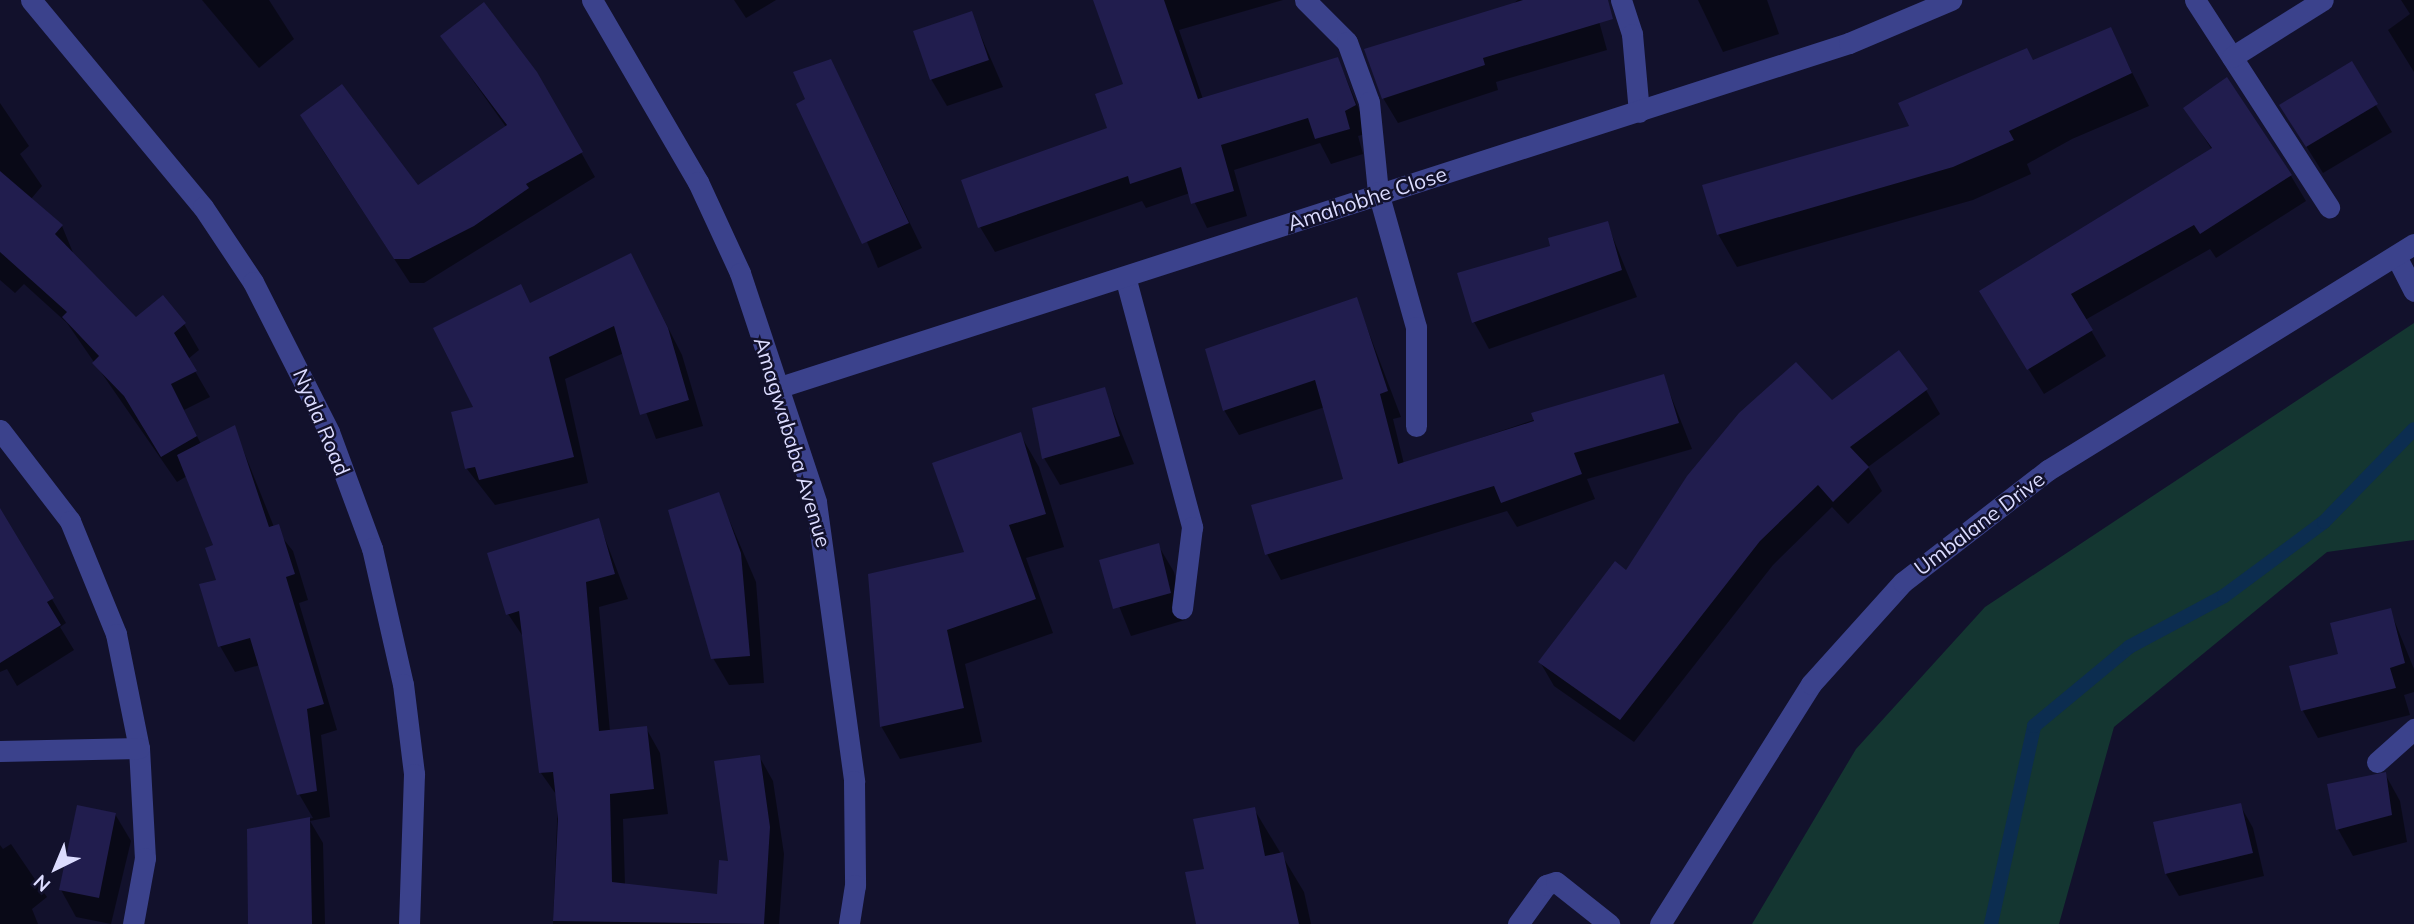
<!DOCTYPE html>
<style>
body{margin:0}
#map{position:relative;width:2414px;height:924px;overflow:hidden;background:#12112c;font-family:Mulish,sans-serif}
div>[style]{position:absolute}
.green>*{inset:0;background:#143631}
.shadow>*{inset:0;background:#0007}
.stream>*{height:14px;margin:-7px;padding:0 7px;transform-origin:7px;border-radius:7px;background:#0c2d50}
.building>*{inset:0;background:#211d4e}
.minor>*{height:21px;margin:-10.5px;padding:0 10.5px;transform-origin:10.5px;border-radius:10.5px;background:#3b428c}
span{translate:-50% -50%;white-space:nowrap;text-align:center;line-height:1.15;-webkit-text-stroke:5px #12112c;paint-order:stroke}
.street-label{font-size:21px;color:#dcdcff}
.north{position:absolute;left:21px;top:833px;width:70px;height:70px;-webkit-text-stroke:5px #12112c;paint-order:stroke;rotate:223deg;font-size:19px;font-weight:700;line-height:28px;text-align:center;color:#dcdcff}
.north::after{content:'';display:block;margin:auto;width:24px;height:32px;background:#dcdcff;clip-path:polygon(50% 0,100% 100%,50% 72%,0 100%)}
</style>
<div id="map">
<div class="green">
<i style="clip-path:polygon(2414px 323px,2414px 540px,2327px 552px,2114px 727px,2059px 924px,1752px 924px,1856px 749px,1985px 607px)"></i>
</div>
<div class="shadow">
<i style="clip-path:polygon(202px 0,269px 0,294px 39px,259px 68px)"></i>
<i style="clip-path:polygon(734px 0,776px 0,746px 18px)"></i>
<i style="clip-path:polygon(1095px 0,1283px 0,1179px 30px,1203px 99px,1338px 59px,1369px 133px,1358px 136px,1363px 154px,1331px 164px,1320px 143px,1234px 170px,1247px 216px,1207px 228px,1190px 193px,1146px 208px,1142px 201px,995px 252px,980px 227px,1109px 129px,1125px 85px)"></i>
<i style="clip-path:polygon(1518px 0,1593px 0,1607px 50px,1496px 82px,1498px 90px,1398px 123px,1383px 98px)"></i>
<i style="clip-path:polygon(1698px 0,1767px 0,1779px 34px,1723px 52px)"></i>
<i style="clip-path:polygon(2401px 0,2414px 0,2414px 72px,2388px 30px,2410px 14px)"></i>
<i style="clip-path:polygon(971px 13px,1003px 87px,947px 106px,931px 79px)"></i>
<i style="clip-path:polygon(2110px 29px,2149px 106px,2072px 139px,2027px 164px,2031px 174px,1973px 200px,1737px 267px,1718px 234px,2033px 62px)"></i>
<i style="clip-path:polygon(442px 37px,536px 73px,595px 177px,424px 283px,410px 283px,316px 140px,418px 187px,506px 127px)"></i>
<i style="clip-path:polygon(831px 61px,922px 248px,878px 268px,807px 100px)"></i>
<i style="clip-path:polygon(2351px 64px,2392px 132px,2323px 173px,2281px 106px)"></i>
<i style="clip-path:polygon(0 103px,29px 146px,20px 154px,42px 186px,31px 199px,62px 226px,74px 255px,136px 320px,163px 298px,184px 324px,199px 350px,188px 359px,210px 397px,184px 410px,201px 444px,234px 427px,274px 527px,293px 551px,308px 600px,299px 603px,337px 730px,321px 735px,330px 817px,310px 821px,323px 843px,325px 924px,249px 924px,248px 830px,313px 818px,299px 794px,260px 665px,235px 672px,220px 646px,216px 546px,187px 476px,177px 482px,67px 323px,24px 284px,15px 293px,0 280px)"></i>
<i style="clip-path:polygon(2186px 109px,2291px 176px,2306px 201px,2216px 258px,2210px 249px,2085px 320px,2106px 356px,2044px 394px,1996px 317px,2212px 150px)"></i>
<i style="clip-path:polygon(1607px 223px,1637px 297px,1489px 349px,1474px 322px,1552px 248px)"></i>
<i style="clip-path:polygon(631px 255px,682px 355px,703px 426px,656px 439px,624px 353px,565px 379px,588px 483px,495px 505px,467px 469px,453px 413px,476px 408px,530px 304px)"></i>
<i style="clip-path:polygon(1356px 299px,1401px 417px,1393px 419px,1404px 464px,1663px 376px,1692px 449px,1587px 479px,1595px 499px,1517px 527px,1507px 511px,1281px 580px,1267px 554px,1345px 480px,1325px 407px,1239px 435px,1224px 410px)"></i>
<i style="clip-path:polygon(1104px 389px,1134px 464px,1060px 485px,1044px 458px)"></i>
<i style="clip-path:polygon(1926px 390px,1940px 414px,1868px 467px,1882px 491px,1848px 524px,1832px 507px,1773px 565px,1634px 742px,1554px 686px,1540px 662px,1627px 572px,1832px 402px)"></i>
<i style="clip-path:polygon(1020px 434px,1039px 467px,1064px 547px,1026px 558px,1053px 633px,965px 664px,982px 742px,900px 759px,881px 726px)"></i>
<i style="clip-path:polygon(718px 494px,756px 582px,764px 683px,729px 685px,713px 658px)"></i>
<i style="clip-path:polygon(598px 520px,628px 599px,599px 607px,610px 732px,646px 728px,660px 753px,668px 814px,623px 819px,625px 885px,719px 896px,759px 756px,773px 781px,784px 854px,779px 924px,553px 924px,558px 797px,541px 773px,524px 638px,508px 614px)"></i>
<i style="clip-path:polygon(20px 545px,66px 623px,60px 627px,74px 650px,17px 686px,7px 669px,0 672px,0 558px)"></i>
<i style="clip-path:polygon(1158px 545px,1174px 572px,1185px 620px,1131px 636px,1101px 561px)"></i>
<i style="clip-path:polygon(2390px 610px,2414px 669px,2414px 692px,2404px 695px,2410px 715px,2318px 738px,2303px 711px,2292px 667px,2340px 655px)"></i>
<i style="clip-path:polygon(2385px 774px,2400px 801px,2407px 842px,2353px 856px,2338px 829px)"></i>
<i style="clip-path:polygon(2240px 805px,2253px 828px,2264px 876px,2179px 896px,2166px 874px)"></i>
<i style="clip-path:polygon(1254px 809px,1304px 892px,1311px 924px,1198px 924px)"></i>
<i style="clip-path:polygon(115px 814px,131px 841px,111px 924px,76px 917px,61px 890px)"></i>
<i style="clip-path:polygon(11px 844px,47px 897px,32px 909px,38px 924px,0 924px,0 845px,3px 849px)"></i>
</div>
<div class="stream">
<i style="left:1991px;top:924px;width:203px;rotate:-77.7deg"></i>
<i style="left:2034px;top:726px;width:124px;rotate:-39.7deg"></i>
<i style="left:2129px;top:647px;width:108px;rotate:-28.2deg"></i>
<i style="left:2224px;top:596px;width:124px;rotate:-36.5deg"></i>
<i style="left:2324px;top:522px;width:129px;rotate:-45.9deg"></i>
</div>
<div class="building">
<i style="clip-path:polygon(1093px 0,1164px 0,1198px 99px,1338px 57px,1356px 105px,1345px 111px,1350px 129px,1315px 139px,1308px 118px,1221px 145px,1234px 191px,1191px 204px,1181px 167px,1130px 184px,1128px 176px,978px 228px,961px 180px,1107px 128px,1095px 94px,1123px 84px)"></i>
<i style="clip-path:polygon(1523px 0,1608px 0,1613px 19px,1483px 58px,1485px 65px,1382px 99px,1364px 49px)"></i>
<i style="clip-path:polygon(484px 2px,537px 72px,583px 152px,526px 184px,529px 188px,474px 226px,409px 259px,394px 259px,300px 115px,342px 84px,418px 185px,507px 125px,440px 36px)"></i>
<i style="clip-path:polygon(972px 11px,989px 60px,930px 80px,913px 31px)"></i>
<i style="clip-path:polygon(2111px 27px,2132px 73px,2009px 131px,2014px 140px,1953px 167px,1717px 235px,1702px 185px,1909px 126px,1898px 103px,2027px 48px,2033px 60px)"></i>
<i style="clip-path:polygon(831px 59px,909px 223px,862px 244px,796px 104px,805px 99px,793px 72px)"></i>
<i style="clip-path:polygon(2352px 61px,2378px 104px,2306px 147px,2279px 105px)"></i>
<i style="clip-path:polygon(2227px 77px,2292px 175px,2200px 234px,2194px 225px,2071px 294px,2093px 330px,2027px 370px,1979px 291px,2212px 148px,2183px 108px)"></i>
<i style="clip-path:polygon(0 171px,63px 225px,55px 234px,136px 317px,163px 295px,186px 323px,174px 333px,197px 371px,171px 384px,197px 436px,161px 457px,124px 396px,92px 363px,99px 356px,62px 317px,67px 312px,0 252px)"></i>
<i style="clip-path:polygon(1608px 221px,1622px 270px,1472px 323px,1457px 273px,1550px 246px,1548px 238px)"></i>
<i style="clip-path:polygon(631px 253px,668px 328px,689px 400px,640px 415px,614px 326px,549px 357px,574px 457px,479px 480px,475px 467px,465px 469px,451px 412px,473px 407px,433px 328px,521px 284px,530px 303px)"></i>
<i style="clip-path:polygon(1357px 297px,1388px 391px,1380px 394px,1398px 464px,1534px 421px,1531px 413px,1664px 374px,1679px 423px,1574px 453px,1582px 474px,1501px 503px,1494px 486px,1265px 555px,1251px 505px,1343px 479px,1315px 380px,1223px 411px,1205px 349px)"></i>
<i style="clip-path:polygon(1899px 350px,1928px 389px,1850px 447px,1869px 467px,1833px 502px,1818px 485px,1760px 541px,1620px 720px,1538px 662px,1615px 561px,1626px 570px,1687px 476px,1739px 413px,1796px 362px,1832px 400px)"></i>
<i style="clip-path:polygon(1105px 387px,1120px 436px,1042px 459px,1032px 408px)"></i>
<i style="clip-path:polygon(235px 425px,269px 527px,279px 524px,295px 574px,286px 577px,324px 704px,307px 709px,317px 791px,297px 795px,250px 638px,218px 647px,199px 584px,216px 580px,205px 548px,213px 545px,177px 455px)"></i>
<i style="clip-path:polygon(1021px 432px,1046px 514px,1009px 525px,1036px 599px,947px 630px,964px 708px,880px 727px,868px 574px,964px 552px,932px 463px)"></i>
<i style="clip-path:polygon(719px 492px,741px 553px,750px 656px,711px 659px,668px 510px)"></i>
<i style="clip-path:polygon(0 508px,54px 598px,47px 602px,61px 625px,0 663px)"></i>
<i style="clip-path:polygon(599px 518px,615px 574px,586px 582px,599px 731px,647px 726px,654px 789px,610px 794px,612px 882px,717px 894px,719px 860px,728px 861px,714px 761px,760px 755px,770px 827px,764px 924px,553px 921px,558px 819px,553px 772px,539px 773px,519px 611px,506px 615px,487px 553px)"></i>
<i style="clip-path:polygon(1159px 543px,1171px 593px,1113px 609px,1099px 560px)"></i>
<i style="clip-path:polygon(2391px 608px,2405px 663px,2390px 668px,2396px 688px,2301px 711px,2289px 666px,2338px 654px,2330px 623px)"></i>
<i style="clip-path:polygon(2386px 772px,2392px 815px,2336px 830px,2327px 784px)"></i>
<i style="clip-path:polygon(2241px 803px,2253px 853px,2165px 874px,2153px 822px)"></i>
<i style="clip-path:polygon(77px 805px,116px 813px,99px 898px,59px 890px)"></i>
<i style="clip-path:polygon(1255px 807px,1265px 856px,1283px 852px,1299px 924px,1196px 924px,1185px 872px,1204px 869px,1193px 819px)"></i>
<i style="clip-path:polygon(310px 817px,312px 924px,248px 924px,247px 829px)"></i>
</div>
<div class="minor">
<i style="left:31px;top:0;width:269px;rotate:50.3deg"></i>
<i style="left:203px;top:207px;width:90px;rotate:56.3deg"></i>
<i style="left:253px;top:282px;width:168px;rotate:63.1deg"></i>
<i style="left:329px;top:432px;width:124px;rotate:69.7deg"></i>
<i style="left:372px;top:548px;width:139px;rotate:77.2deg"></i>
<i style="left:403px;top:684px;width:91px;rotate:83deg"></i>
<i style="left:414px;top:774px;width:150px;rotate:91.9deg"></i>
<i style="left:592px;top:0;width:211px;rotate:59.8deg"></i>
<i style="left:698px;top:182px;width:100px;rotate:65.2deg"></i>
<i style="left:740px;top:273px;width:241px;rotate:71.6deg"></i>
<i style="left:816px;top:502px;width:282px;rotate:82.2deg"></i>
<i style="left:854px;top:781px;width:104px;rotate:89.4deg"></i>
<i style="left:855px;top:885px;width:39px;rotate:99deg"></i>
<i style="left:1305px;top:0;width:59px;rotate:45deg"></i>
<i style="left:1347px;top:42px;width:64px;rotate:69.9deg"></i>
<i style="left:1369px;top:102px;width:90px;rotate:84.3deg"></i>
<i style="left:1378px;top:192px;width:140px;rotate:74.3deg"></i>
<i style="left:1416px;top:327px;width:99px;rotate:90deg"></i>
<i style="left:1621px;top:0;width:36px;rotate:72deg"></i>
<i style="left:1632px;top:34px;width:78px;rotate:84.9deg"></i>
<i style="left:2195px;top:0;width:247px;rotate:57.1deg"></i>
<i style="left:2232px;top:57px;width:107px;rotate:-32.1deg"></i>
<i style="left:2396px;top:256px;width:39px;rotate:63deg"></i>
<i style="left:1126px;top:280px;width:256px;rotate:75deg"></i>
<i style="left:1192px;top:527px;width:82px;rotate:97deg"></i>
<i style="left:780px;top:387px;width:1123px;rotate:-17.84deg"></i>
<i style="left:1849px;top:43px;width:111px;rotate:-22.9deg"></i>
<i style="left:0;top:430px;width:115px;rotate:52.4deg"></i>
<i style="left:70px;top:521px;width:122px;rotate:67.8deg"></i>
<i style="left:116px;top:634px;width:116px;rotate:78.6deg"></i>
<i style="left:139px;top:748px;width:110px;rotate:86.9deg"></i>
<i style="left:145px;top:858px;width:67px;rotate:100.3deg"></i>
<i style="left:0;top:751px;width:139px;rotate:-1.2deg"></i>
<i style="left:2377px;top:762px;width:50px;rotate:-41.7deg"></i>
<i style="left:1518px;top:924px;width:48px;rotate:-54.3deg"></i>
<i style="left:1546px;top:885px;width:10px;rotate:-17deg"></i>
<i style="left:1556px;top:882px;width:68px;rotate:38.4deg"></i>
<i style="left:1660px;top:924px;width:284px;rotate:-57.8deg"></i>
<i style="left:1811px;top:684px;width:137px;rotate:-48deg"></i>
<i style="left:1903px;top:582px;width:183px;rotate:-37.7deg"></i>
<i style="left:2048px;top:470px;width:430px;rotate:-31.7deg"></i>
</div>
<div class="street-label">
<span style="left:1367px;top:198px;rotate:-18deg">Amahobhe Close</span>
<span style="left:322px;top:422px;rotate:67deg">Nyala Road</span>
<span style="left:793px;top:442px;rotate:73deg">Amagwababa Avenue</span>
<span style="left:1979px;top:523px;rotate:-37deg">Umbalane Drive</span>
</div>
<div class="north">N</div>
</div>
